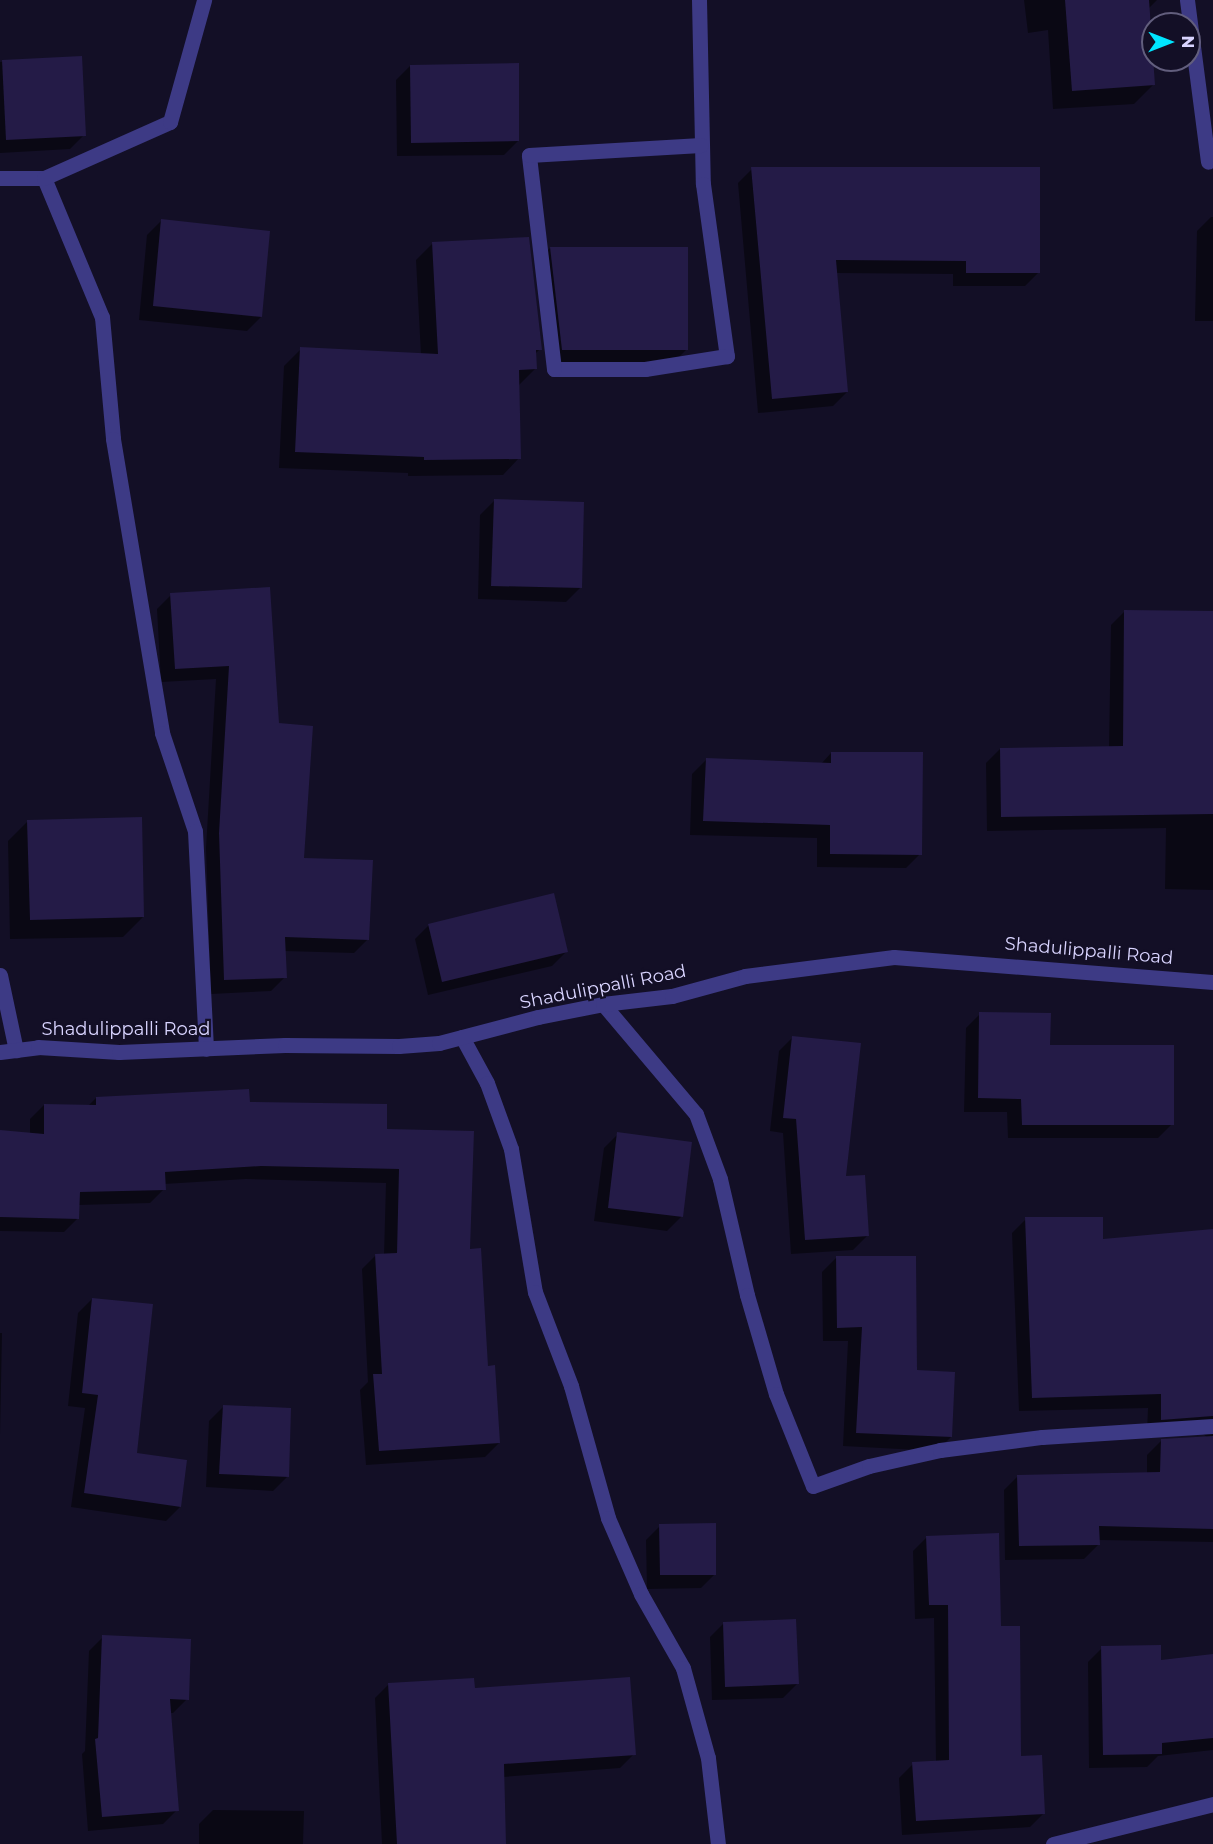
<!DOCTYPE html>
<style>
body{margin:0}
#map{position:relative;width:1213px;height:1844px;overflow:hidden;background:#130f26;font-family:Montserrat,sans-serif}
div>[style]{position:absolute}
.shadow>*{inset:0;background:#0007}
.building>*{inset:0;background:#241b47}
.street>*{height:15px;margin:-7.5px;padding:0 7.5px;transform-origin:7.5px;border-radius:7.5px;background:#3d3a85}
span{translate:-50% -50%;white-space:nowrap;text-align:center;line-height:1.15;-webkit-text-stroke:4.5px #130f26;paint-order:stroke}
.street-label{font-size:18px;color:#d9d4ff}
.north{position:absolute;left:1141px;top:12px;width:60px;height:60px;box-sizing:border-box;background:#130f26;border:2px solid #625e7d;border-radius:50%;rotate:90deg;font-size:16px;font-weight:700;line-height:24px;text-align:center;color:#d9d4ff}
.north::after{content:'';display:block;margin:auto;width:21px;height:27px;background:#00e5ff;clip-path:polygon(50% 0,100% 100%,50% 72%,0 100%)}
</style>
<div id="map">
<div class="shadow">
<i style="clip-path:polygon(1024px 0,1157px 0,1148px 9px,1153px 85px,1134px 104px,1053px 109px,1048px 30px,1028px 33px)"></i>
<i style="clip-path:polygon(80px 58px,84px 135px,70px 149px,0 153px,0 62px)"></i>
<i style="clip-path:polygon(410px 66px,518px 141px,504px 155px,397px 156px,396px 80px)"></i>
<i style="clip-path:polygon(752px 169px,1039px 272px,1025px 286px,953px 286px,953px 274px,836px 273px,847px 392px,833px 406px,758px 413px,738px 183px)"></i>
<i style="clip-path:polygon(1211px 217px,1213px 217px,1213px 321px,1195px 321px,1197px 231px)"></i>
<i style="clip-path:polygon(161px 221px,261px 317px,247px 331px,139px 320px,147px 235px)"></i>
<i style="clip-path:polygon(433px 243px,540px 349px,534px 355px,535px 369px,518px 386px,519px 458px,503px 475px,408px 476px,408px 473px,279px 468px,284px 366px,301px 349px,421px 355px,416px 260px)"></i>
<i style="clip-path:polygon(550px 248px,687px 349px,673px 363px,548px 363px,536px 262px)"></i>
<i style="clip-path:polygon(494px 501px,580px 588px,566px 602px,478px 599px,480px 515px)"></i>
<i style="clip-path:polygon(171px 595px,278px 725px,303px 859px,368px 939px,354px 953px,284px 951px,285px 977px,271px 991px,211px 994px,206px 848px,216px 679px,161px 682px,157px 609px)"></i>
<i style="clip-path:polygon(1125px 611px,1213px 613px,1213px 890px,1165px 889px,1166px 828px,987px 831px,986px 763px,1000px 749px,1109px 748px,1111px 625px)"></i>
<i style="clip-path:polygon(831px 753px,920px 854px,906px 868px,817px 867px,817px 838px,690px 835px,692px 774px,706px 760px,821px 764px)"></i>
<i style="clip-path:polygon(28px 821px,143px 917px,123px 937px,10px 939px,8px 841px)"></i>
<i style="clip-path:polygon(429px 925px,566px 952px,552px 966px,428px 995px,415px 939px)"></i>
<i style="clip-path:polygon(980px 1014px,1049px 1047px,1172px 1124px,1158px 1138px,1008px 1138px,1007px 1112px,964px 1112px,966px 1028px)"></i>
<i style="clip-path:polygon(793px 1037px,867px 1236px,853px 1250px,791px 1254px,783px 1133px,770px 1131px,779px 1051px)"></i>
<i style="clip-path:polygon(96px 1098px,248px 1103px,386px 1130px,469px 1251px,499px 1443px,485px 1457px,366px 1465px,360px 1390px,368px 1382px,362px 1269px,376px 1255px,384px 1255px,386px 1183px,246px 1179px,164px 1184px,164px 1189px,150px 1203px,78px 1205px,78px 1218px,64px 1232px,0 1231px,0 1131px,30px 1134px,30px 1119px,44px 1105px,88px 1106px)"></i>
<i style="clip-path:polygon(618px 1134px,691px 1143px,681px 1217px,667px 1231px,594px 1221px,604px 1148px)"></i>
<i style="clip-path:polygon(1026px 1219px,1102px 1240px,1213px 1230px,1213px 1542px,1098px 1540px,1098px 1545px,1084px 1559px,1005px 1560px,1004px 1490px,1018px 1476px,1147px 1474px,1147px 1455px,1161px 1441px,1208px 1438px,1198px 1430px,1147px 1433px,1148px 1408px,1019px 1411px,1012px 1233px)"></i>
<i style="clip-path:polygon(836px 1258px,916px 1371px,951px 1437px,937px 1451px,843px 1446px,848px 1341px,823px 1341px,822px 1272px)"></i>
<i style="clip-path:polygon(92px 1299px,135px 1454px,180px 1507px,166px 1521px,71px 1507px,85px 1408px,68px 1406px,78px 1313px)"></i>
<i style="clip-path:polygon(0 1333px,2px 1333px,0 1435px)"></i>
<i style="clip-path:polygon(223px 1407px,287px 1477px,273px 1491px,206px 1487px,209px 1421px)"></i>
<i style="clip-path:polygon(660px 1526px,715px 1574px,701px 1588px,647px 1589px,646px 1540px)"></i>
<i style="clip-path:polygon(927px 1537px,1000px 1627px,1020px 1758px,1044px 1813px,1030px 1827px,902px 1835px,899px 1778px,913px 1764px,936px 1762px,934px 1618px,915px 1619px,913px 1551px)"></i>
<i style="clip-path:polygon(724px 1623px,797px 1684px,783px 1698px,712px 1700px,710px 1637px)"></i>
<i style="clip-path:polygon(103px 1637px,187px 1699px,173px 1713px,169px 1713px,177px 1810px,163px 1824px,88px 1831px,82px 1754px,85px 1751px,89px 1651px)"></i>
<i style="clip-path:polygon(1102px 1648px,1159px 1661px,1213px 1656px,1213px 1750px,1158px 1756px,1147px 1767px,1089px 1768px,1088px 1662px)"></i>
<i style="clip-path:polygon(389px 1684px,473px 1690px,634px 1754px,620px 1768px,503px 1777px,505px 1844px,382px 1844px,375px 1698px)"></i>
<i style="clip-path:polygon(213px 1810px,304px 1811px,303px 1844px,199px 1844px,199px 1824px)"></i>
</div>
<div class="building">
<i style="clip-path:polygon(1065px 0,1149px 0,1155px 85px,1072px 91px)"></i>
<i style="clip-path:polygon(82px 56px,86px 136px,6px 140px,2px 60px)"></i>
<i style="clip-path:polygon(519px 63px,519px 141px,411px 143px,410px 65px)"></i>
<i style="clip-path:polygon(751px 167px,1040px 167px,1040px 273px,966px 273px,966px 261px,836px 260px,848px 392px,772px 399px)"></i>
<i style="clip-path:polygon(161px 219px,270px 231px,262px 317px,153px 306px)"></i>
<i style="clip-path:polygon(529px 237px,542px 350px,536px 350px,537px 369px,519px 370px,521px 459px,424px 460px,424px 457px,295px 452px,300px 347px,438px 354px,432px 242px)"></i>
<i style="clip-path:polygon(550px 247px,688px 247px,688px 350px,562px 350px)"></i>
<i style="clip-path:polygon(494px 499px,584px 502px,582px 588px,491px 586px)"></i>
<i style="clip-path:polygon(270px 587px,279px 723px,313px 726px,304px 858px,373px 860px,369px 940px,285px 937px,287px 978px,224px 980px,219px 833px,229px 666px,175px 669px,170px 593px)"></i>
<i style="clip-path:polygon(1124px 610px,1213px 611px,1213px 814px,1001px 817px,1000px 748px,1123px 746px)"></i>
<i style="clip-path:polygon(831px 752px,923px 752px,922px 855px,830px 854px,830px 825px,703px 821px,706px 758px,831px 763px)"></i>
<i style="clip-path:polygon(142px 817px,144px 917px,30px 920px,27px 820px)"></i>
<i style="clip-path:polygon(554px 893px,568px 952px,442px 982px,428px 924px)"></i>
<i style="clip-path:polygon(979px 1012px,1051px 1013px,1050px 1045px,1174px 1045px,1174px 1125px,1022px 1125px,1021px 1099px,978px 1098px)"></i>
<i style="clip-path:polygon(792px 1036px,861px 1043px,846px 1176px,865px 1175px,869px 1236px,805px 1240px,796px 1119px,783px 1118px)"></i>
<i style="clip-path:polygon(249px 1089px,250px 1102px,387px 1104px,387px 1129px,474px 1131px,470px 1249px,481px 1248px,488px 1366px,495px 1365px,500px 1443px,379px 1451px,373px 1374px,382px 1374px,375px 1254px,397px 1253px,399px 1169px,261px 1166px,165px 1172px,166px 1190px,80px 1192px,79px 1219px,0 1217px,0 1130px,44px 1134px,44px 1104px,96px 1105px,96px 1097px)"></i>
<i style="clip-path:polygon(617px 1132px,692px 1142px,683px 1217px,608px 1208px)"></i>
<i style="clip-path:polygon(1025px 1217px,1103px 1217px,1103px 1239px,1213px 1229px,1213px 1416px,1161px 1420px,1161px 1394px,1032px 1398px)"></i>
<i style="clip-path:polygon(836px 1256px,916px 1256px,917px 1370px,955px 1372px,952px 1437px,856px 1433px,862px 1327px,837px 1328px)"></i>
<i style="clip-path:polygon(92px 1298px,153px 1304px,137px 1453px,187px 1460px,181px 1507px,84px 1493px,98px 1395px,82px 1393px)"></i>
<i style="clip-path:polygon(223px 1405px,291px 1408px,289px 1477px,219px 1474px)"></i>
<i style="clip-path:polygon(1213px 1436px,1213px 1529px,1099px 1526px,1100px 1545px,1019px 1546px,1017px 1475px,1160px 1472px,1161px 1439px)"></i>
<i style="clip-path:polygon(716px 1523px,716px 1575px,660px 1575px,659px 1524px)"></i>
<i style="clip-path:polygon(999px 1533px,1001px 1626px,1020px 1626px,1021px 1756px,1042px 1755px,1045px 1814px,916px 1821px,912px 1762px,949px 1760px,948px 1605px,929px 1605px,926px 1536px)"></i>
<i style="clip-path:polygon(796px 1619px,799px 1684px,725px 1687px,723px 1622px)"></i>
<i style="clip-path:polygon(102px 1635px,191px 1639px,189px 1700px,170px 1699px,179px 1811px,102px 1817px,95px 1739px,98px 1738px)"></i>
<i style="clip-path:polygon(1161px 1645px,1161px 1660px,1213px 1654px,1213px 1738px,1162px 1743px,1162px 1754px,1103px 1755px,1101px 1646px)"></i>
<i style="clip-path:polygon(630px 1677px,636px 1755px,504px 1764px,506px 1844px,397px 1844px,388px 1683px,474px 1678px,475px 1688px)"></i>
</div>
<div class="street">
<i style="left:699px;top:0;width:184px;rotate:88.8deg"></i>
<i style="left:703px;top:184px;width:174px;rotate:82.1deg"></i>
<i style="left:727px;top:356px;width:83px;rotate:171deg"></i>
<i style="left:645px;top:369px;width:91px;rotate:180deg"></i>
<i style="left:554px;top:369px;width:215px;rotate:-96.7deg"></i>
<i style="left:529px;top:155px;width:172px;rotate:-3.3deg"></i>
<i style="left:1187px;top:0;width:163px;rotate:82.6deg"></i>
<i style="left:0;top:178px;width:44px"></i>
<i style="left:44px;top:178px;width:151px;rotate:67.4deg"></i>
<i style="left:102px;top:317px;width:122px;rotate:84.8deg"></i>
<i style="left:113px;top:439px;width:298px;rotate:80.5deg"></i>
<i style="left:162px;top:733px;width:103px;rotate:71.4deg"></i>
<i style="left:195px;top:831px;width:218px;rotate:87.1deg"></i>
<i style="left:44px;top:178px;width:138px;rotate:-24deg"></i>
<i style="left:170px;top:122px;width:127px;rotate:-74.4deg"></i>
<i style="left:0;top:975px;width:77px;rotate:78deg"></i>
<i style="left:603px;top:1004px;width:144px;rotate:49.8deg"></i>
<i style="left:696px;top:1114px;width:69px;rotate:69.7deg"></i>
<i style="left:720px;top:1179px;width:119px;rotate:76.9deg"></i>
<i style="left:747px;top:1295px;width:103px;rotate:73.7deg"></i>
<i style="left:776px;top:1394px;width:99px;rotate:68.1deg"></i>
<i style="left:813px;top:1486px;width:59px;rotate:-19.7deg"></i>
<i style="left:869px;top:1466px;width:73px;rotate:-12.7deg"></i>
<i style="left:940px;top:1450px;width:103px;rotate:-7.3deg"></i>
<i style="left:1042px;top:1437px;width:171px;rotate:-3.7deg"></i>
<i style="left:462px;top:1037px;width:52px;rotate:61.5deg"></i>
<i style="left:487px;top:1083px;width:70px;rotate:70deg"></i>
<i style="left:511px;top:1149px;width:145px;rotate:80.5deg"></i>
<i style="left:535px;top:1292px;width:101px;rotate:69deg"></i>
<i style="left:571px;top:1386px;width:137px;rotate:74.3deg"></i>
<i style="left:608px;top:1518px;width:83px;rotate:66.5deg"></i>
<i style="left:641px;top:1594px;width:85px;rotate:60.4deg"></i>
<i style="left:683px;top:1668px;width:93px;rotate:74.5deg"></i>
<i style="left:708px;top:1758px;width:87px;rotate:83.4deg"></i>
<i style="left:0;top:1052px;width:38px;rotate:-7deg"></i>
<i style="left:38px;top:1047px;width:81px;rotate:3.5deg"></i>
<i style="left:119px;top:1052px;width:166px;rotate:-2.4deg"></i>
<i style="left:285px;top:1045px;width:114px;rotate:0.5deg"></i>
<i style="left:399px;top:1046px;width:40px;rotate:-4.3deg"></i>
<i style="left:439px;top:1043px;width:102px;rotate:-14.7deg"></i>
<i style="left:538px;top:1017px;width:66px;rotate:-11.3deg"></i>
<i style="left:603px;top:1004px;width:69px;rotate:-6.6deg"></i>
<i style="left:672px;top:996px;width:76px;rotate:-15.3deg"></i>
<i style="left:745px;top:976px;width:150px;rotate:-7.3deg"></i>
<i style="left:894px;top:957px;width:320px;rotate:4.5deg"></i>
<i style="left:1053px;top:1844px;width:165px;rotate:-14deg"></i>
</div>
<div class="street-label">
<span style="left:1089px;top:951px;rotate:5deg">Shadulippalli Road</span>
<span style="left:603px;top:987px;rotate:-11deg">Shadulippalli Road</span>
<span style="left:126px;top:1029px">Shadulippalli Road</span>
</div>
<div class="north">N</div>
</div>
